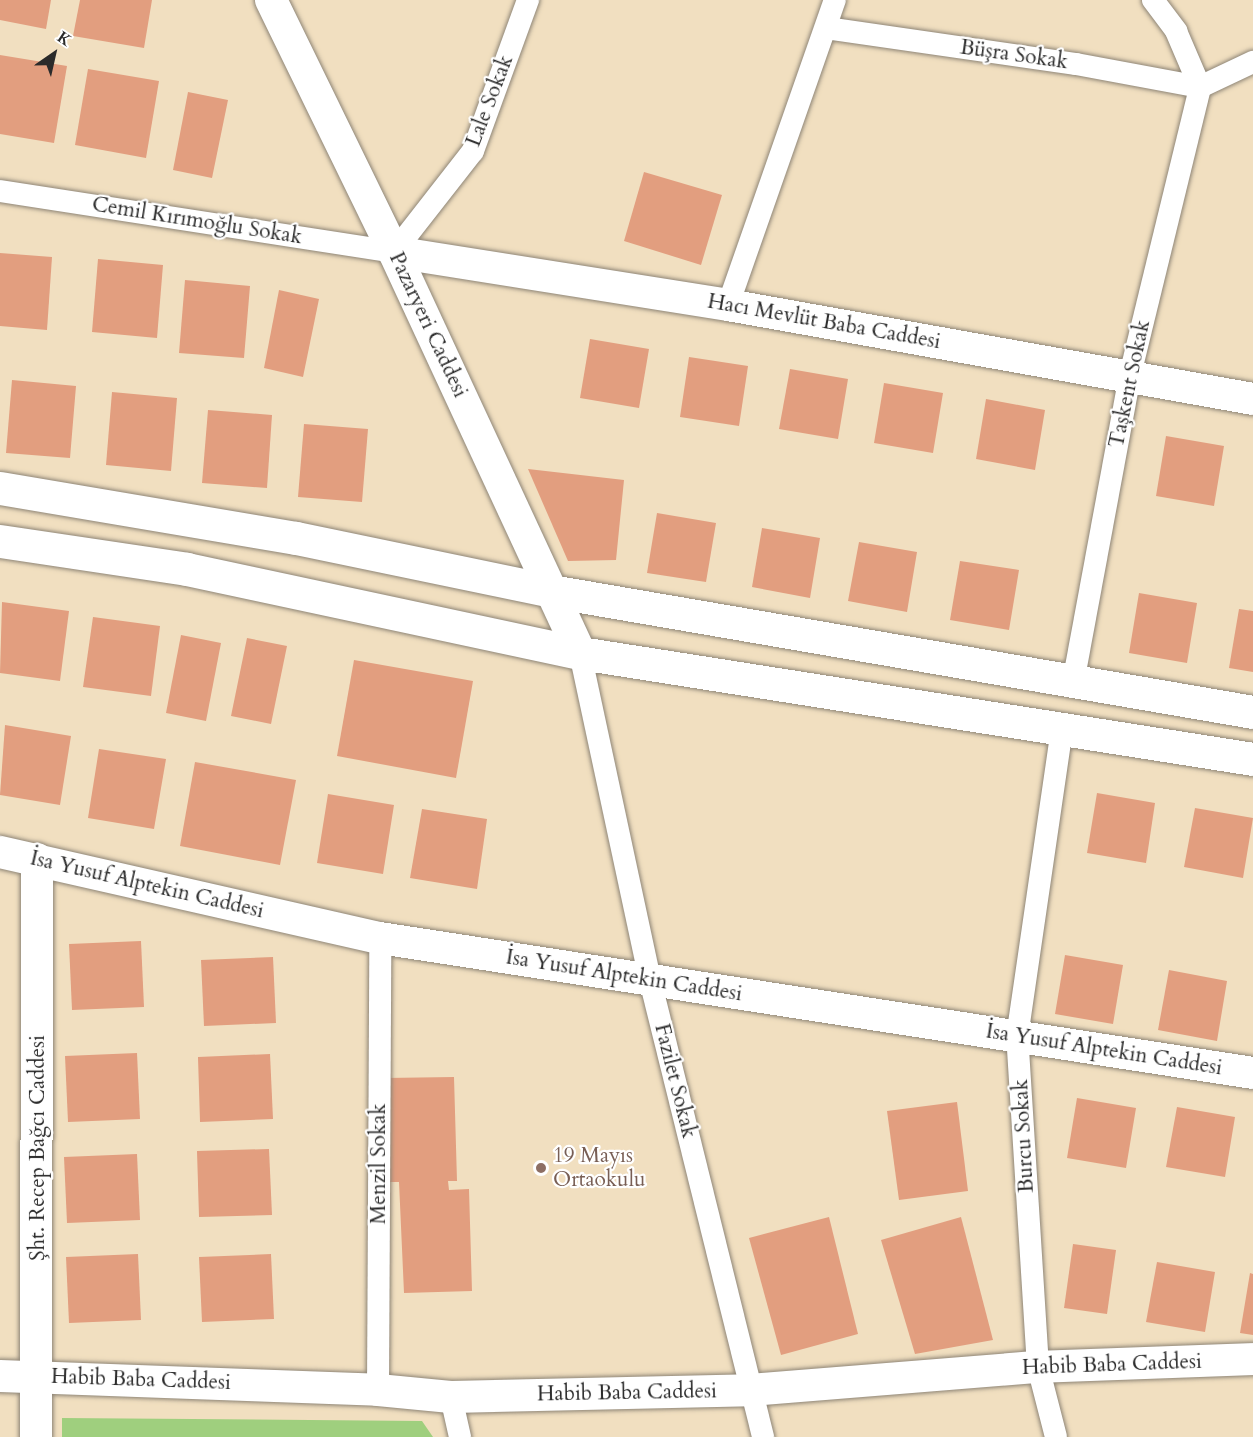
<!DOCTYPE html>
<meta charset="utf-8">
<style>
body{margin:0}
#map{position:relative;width:1253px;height:1437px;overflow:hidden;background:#f1dfc0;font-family:Cardo,serif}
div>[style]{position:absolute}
.green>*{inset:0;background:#9fcf7e}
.building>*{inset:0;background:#e29e7f}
.roads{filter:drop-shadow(0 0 2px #8e8576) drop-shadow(0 0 2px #8e8576)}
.street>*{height:22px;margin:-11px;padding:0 11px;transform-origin:11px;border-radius:11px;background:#fff}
.secondary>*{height:32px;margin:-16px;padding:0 16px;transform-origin:16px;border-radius:16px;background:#fff}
.primary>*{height:33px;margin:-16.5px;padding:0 16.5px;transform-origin:16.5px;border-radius:16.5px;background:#fff}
.dots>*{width:16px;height:16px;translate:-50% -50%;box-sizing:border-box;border:3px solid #fff;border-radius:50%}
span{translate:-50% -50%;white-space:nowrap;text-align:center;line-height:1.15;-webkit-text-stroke:4.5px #fff;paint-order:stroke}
.street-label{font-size:21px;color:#2b2b2b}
.education-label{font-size:21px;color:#785e54}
.left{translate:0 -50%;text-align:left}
.north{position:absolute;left:24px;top:24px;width:60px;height:60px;-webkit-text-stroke:4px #fff;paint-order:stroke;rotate:34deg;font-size:16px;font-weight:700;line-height:24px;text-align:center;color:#2b2b2b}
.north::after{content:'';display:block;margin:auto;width:21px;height:27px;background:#2b2b2b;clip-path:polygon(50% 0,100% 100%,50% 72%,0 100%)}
</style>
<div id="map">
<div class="green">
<i style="clip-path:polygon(62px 1418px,422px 1421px,433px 1437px,62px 1437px)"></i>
</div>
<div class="building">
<i style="clip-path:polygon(0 0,51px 0,46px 29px,0 20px)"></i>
<i style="clip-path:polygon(80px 0,152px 0,144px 48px,73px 36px)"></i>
<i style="clip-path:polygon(0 55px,67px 66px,54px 143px,0 134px)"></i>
<i style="clip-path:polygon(88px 69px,159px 81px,146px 158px,75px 145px)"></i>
<i style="clip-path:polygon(188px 92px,228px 100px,212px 178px,173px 170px)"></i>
<i style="clip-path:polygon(644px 172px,722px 195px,701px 265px,624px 241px)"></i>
<i style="clip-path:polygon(0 253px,52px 257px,47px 330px,0 326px)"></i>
<i style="clip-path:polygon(98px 259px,163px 265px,157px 338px,92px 332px)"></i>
<i style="clip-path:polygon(185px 280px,250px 286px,244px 358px,179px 353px)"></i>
<i style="clip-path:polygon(279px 290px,319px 299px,303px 377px,264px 368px)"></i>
<i style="clip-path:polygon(590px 339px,649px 349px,639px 408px,580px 398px)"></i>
<i style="clip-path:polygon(689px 357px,748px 366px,739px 426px,680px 417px)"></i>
<i style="clip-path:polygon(790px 369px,848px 379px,838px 439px,779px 429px)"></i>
<i style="clip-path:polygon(12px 380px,76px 386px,70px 458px,6px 453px)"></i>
<i style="clip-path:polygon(884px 383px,943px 393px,933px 453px,874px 443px)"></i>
<i style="clip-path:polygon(112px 392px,177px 398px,171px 471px,106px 465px)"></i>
<i style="clip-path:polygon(986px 399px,1045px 410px,1035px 470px,976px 459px)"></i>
<i style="clip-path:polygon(208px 410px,272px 415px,267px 488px,202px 483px)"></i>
<i style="clip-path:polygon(304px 424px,368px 429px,362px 502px,298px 497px)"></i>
<i style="clip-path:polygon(1166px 436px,1224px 446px,1214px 506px,1156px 496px)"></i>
<i style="clip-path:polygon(528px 469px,624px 480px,616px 560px,568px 561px)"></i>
<i style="clip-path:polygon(657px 513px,716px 523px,706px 582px,647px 573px)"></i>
<i style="clip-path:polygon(762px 528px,820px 538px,810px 598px,752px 587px)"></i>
<i style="clip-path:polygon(859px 542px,917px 552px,907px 612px,848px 601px)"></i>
<i style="clip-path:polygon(960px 561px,1019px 570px,1009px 630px,950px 620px)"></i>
<i style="clip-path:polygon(1139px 593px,1197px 603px,1187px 663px,1129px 653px)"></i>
<i style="clip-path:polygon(2px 602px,69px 611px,60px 681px,0 673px)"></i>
<i style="clip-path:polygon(1239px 609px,1253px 611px,1253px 672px,1229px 668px)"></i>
<i style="clip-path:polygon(93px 617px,160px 626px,151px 696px,83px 687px)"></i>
<i style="clip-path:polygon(181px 635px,221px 643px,206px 721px,166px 713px)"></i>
<i style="clip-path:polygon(247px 638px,287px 646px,271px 724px,231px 716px)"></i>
<i style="clip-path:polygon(354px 660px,473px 681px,456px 778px,337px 756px)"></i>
<i style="clip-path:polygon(5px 725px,71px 736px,60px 805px,0 795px)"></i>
<i style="clip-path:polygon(99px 749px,166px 759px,154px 829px,88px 818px)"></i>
<i style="clip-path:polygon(195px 762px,296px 780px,280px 865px,180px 846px)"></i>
<i style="clip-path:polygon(1097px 793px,1155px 803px,1146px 863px,1087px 853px)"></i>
<i style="clip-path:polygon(328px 794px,394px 805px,383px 874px,317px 863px)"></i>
<i style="clip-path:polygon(1195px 808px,1253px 818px,1243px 878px,1184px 867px)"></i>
<i style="clip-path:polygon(422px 809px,487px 819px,477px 889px,410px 878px)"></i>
<i style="clip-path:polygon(141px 941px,144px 1007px,72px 1010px,69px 944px)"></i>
<i style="clip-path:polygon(1065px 955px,1123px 965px,1113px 1024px,1055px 1014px)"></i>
<i style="clip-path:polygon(273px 957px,276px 1023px,204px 1026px,201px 960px)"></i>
<i style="clip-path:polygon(1169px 970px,1227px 981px,1217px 1041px,1158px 1030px)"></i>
<i style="clip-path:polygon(137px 1053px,140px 1119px,68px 1122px,65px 1056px)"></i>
<i style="clip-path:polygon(270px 1054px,273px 1119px,200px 1122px,198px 1057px)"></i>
<i style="clip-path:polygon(454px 1077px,457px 1181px,448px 1181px,449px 1190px,469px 1189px,472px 1291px,404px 1293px,399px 1182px,388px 1182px,385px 1078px)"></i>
<i style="clip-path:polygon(1077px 1098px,1136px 1108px,1126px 1168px,1067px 1158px)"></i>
<i style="clip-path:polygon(957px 1102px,968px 1191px,899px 1200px,887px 1111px)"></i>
<i style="clip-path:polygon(1177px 1107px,1235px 1117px,1225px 1177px,1166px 1167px)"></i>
<i style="clip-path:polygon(269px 1149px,272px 1215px,199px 1217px,197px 1151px)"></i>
<i style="clip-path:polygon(137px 1154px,140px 1220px,67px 1223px,64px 1157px)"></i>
<i style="clip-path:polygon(829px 1217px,858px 1334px,781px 1355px,749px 1238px)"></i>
<i style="clip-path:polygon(961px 1217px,993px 1340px,915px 1354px,881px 1240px)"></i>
<i style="clip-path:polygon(1073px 1244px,1116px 1250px,1107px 1314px,1064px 1308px)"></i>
<i style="clip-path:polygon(138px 1254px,141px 1320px,69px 1323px,66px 1257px)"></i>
<i style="clip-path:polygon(271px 1254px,274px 1319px,202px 1322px,199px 1257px)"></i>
<i style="clip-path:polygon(1157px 1262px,1215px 1272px,1205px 1332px,1146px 1322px)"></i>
<i style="clip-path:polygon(1250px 1273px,1253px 1274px,1253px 1335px,1240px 1333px)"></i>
</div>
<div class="roads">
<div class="street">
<i style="left:1153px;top:0;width:39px;rotate:53deg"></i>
<i style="left:1176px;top:31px;width:61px;rotate:66.8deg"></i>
<i style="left:826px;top:28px;width:253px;rotate:8.2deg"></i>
<i style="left:1076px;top:64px;width:126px;rotate:10.5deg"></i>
<i style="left:1200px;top:87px;width:59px;rotate:-25.3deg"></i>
<i style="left:0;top:191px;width:399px;rotate:8.8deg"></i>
<i style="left:394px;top:252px;width:128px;rotate:-52deg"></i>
<i style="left:473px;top:151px;width:161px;rotate:-70deg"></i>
<i style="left:728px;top:305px;width:323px;rotate:-70.7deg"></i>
<i style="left:580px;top:653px;width:334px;rotate:77.9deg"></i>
<i style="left:650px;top:980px;width:471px;rotate:76.1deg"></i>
<i style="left:1073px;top:683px;width:313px;rotate:-79.5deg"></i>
<i style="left:1130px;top:375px;width:296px;rotate:-76.3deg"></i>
<i style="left:378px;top:1390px;width:452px;rotate:-89.7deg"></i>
<i style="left:451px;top:1397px;width:41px;rotate:77.3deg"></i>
<i style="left:1056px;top:1437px;width:72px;rotate:-104.4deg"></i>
<i style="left:1038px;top:1367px;width:331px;rotate:-93.6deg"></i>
<i style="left:1017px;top:1037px;width:313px;rotate:-81.7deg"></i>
</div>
<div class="secondary">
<i style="left:271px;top:0;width:280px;rotate:64deg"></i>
<i style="left:394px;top:252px;width:442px;rotate:65.1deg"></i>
<i style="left:394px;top:252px;width:338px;rotate:9deg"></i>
<i style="left:728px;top:305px;width:533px;rotate:10.15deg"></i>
<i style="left:0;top:852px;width:390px;rotate:12.8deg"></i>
<i style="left:380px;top:938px;width:883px;rotate:8.79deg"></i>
<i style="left:0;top:1376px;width:378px;rotate:2.1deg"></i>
<i style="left:378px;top:1390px;width:73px;rotate:5.5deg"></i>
<i style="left:451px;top:1397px;width:299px;rotate:-1.3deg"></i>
<i style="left:750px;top:1390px;width:289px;rotate:-4.6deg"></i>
<i style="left:1038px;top:1367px;width:215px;rotate:-2.1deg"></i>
<i style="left:36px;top:1437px;width:578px;rotate:-89.9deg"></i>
</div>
<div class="primary">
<i style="left:0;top:488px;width:300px;rotate:9.6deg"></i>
<i style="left:296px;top:538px;width:260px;rotate:11.7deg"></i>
<i style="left:551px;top:591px;width:712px;rotate:9.78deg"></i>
<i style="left:0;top:541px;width:189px;rotate:8.5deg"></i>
<i style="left:187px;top:569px;width:402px;rotate:12.1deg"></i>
<i style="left:580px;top:653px;width:681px;rotate:8.95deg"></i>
</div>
</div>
<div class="dots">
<i style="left:541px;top:1168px;background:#8d6e63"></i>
</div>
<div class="street-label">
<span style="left:1014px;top:55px;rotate:8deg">Büşra Sokak</span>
<span style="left:490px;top:101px;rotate:-69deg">Lale Sokak</span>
<span style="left:197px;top:221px;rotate:9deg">Cemil Kırımoğlu Sokak</span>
<span style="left:824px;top:322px;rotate:10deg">Hacı Mevlüt Baba Caddesi</span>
<span style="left:428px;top:325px;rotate:65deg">Pazaryeri Caddesi</span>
<span style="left:1130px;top:384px;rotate:-78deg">Taşkent Sokak</span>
<span style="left:147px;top:885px;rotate:13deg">İsa Yusuf Alptekin Caddesi</span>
<span style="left:624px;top:976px;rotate:9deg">İsa Yusuf Alptekin Caddesi</span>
<span style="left:1104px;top:1050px;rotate:9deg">İsa Yusuf Alptekin Caddesi</span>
<span style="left:675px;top:1081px;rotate:76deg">Fazilet Sokak</span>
<span style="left:1024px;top:1136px;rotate:-93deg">Burcu Sokak</span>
<span style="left:38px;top:1148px;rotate:-90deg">Şht. Recep Bağcı Caddesi</span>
<span style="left:379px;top:1164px;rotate:-90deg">Menzil Sokak</span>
<span style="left:1112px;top:1365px;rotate:-2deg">Habib Baba Caddesi</span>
<span style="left:141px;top:1380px;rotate:2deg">Habib Baba Caddesi</span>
<span style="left:627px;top:1393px;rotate:-1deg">Habib Baba Caddesi</span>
</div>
<div class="education-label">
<span class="left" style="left:553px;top:1168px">19 Mayıs<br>Ortaokulu</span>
</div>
<div class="north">K</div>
</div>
